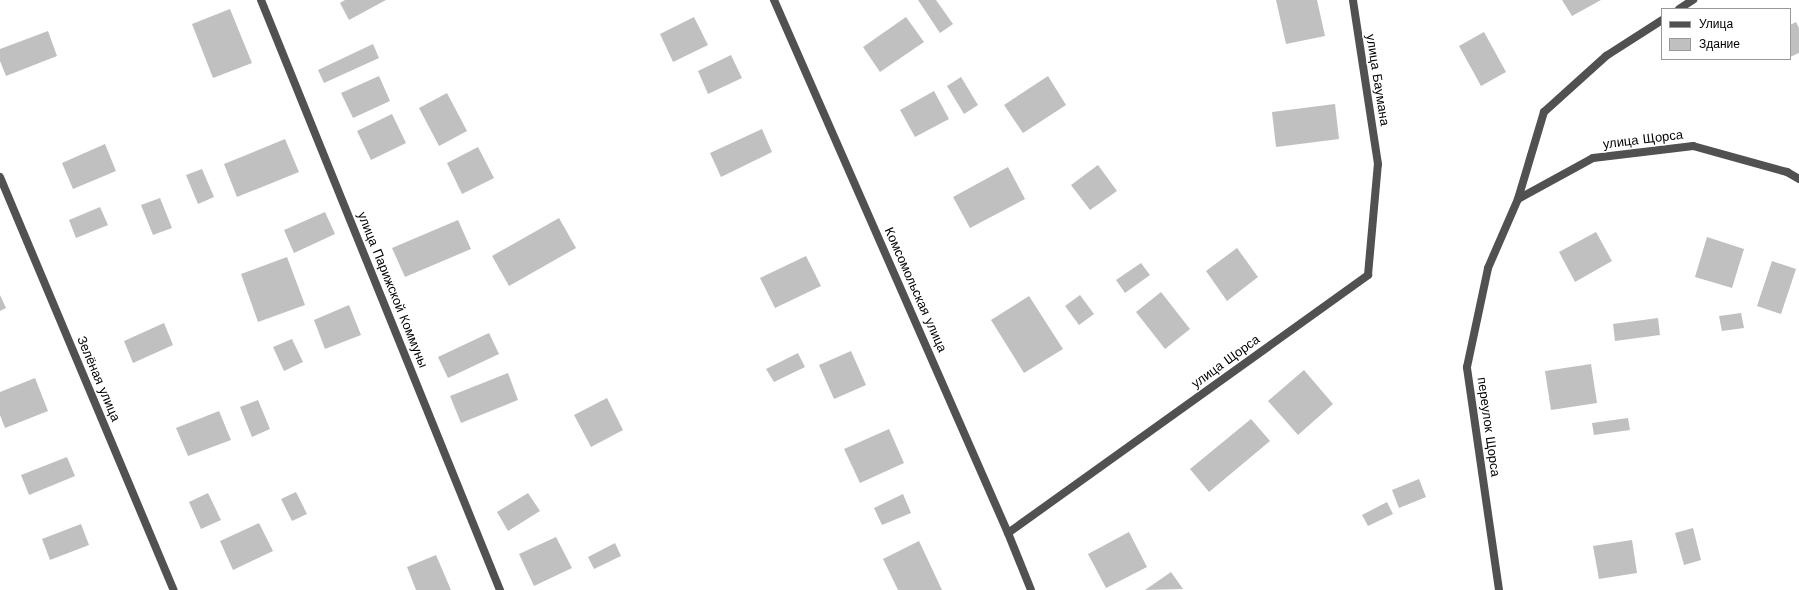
<!DOCTYPE html>
<meta charset="utf-8">
<style>
body{margin:0}
#map{position:relative;width:1799px;height:590px;overflow:hidden;background:#fff;font-family:"Work Sans",sans-serif}
div>[style]{position:absolute}
.building>*{inset:0;background:#c0c0c0}
.street>*{height:8px;margin:-4px;padding:0 4px;transform-origin:4px;border-radius:4px;background:#515151}
span{translate:-50% -50%;white-space:nowrap;text-align:center;line-height:1.15;-webkit-text-stroke:3px #fff;paint-order:stroke}
.street-label{font-size:13px;color:#000}
.legend{position:absolute;left:1661px;top:8px;width:130px;height:52px;box-sizing:border-box;background:#fff;border:1px solid #999;margin:0;padding:5px 7px;list-style:none;font-size:12px;color:#000}
.legend li{display:flex;align-items:center;gap:8px;height:20px}
.legend b{width:20px;border:1px solid #999}
</style>
<div id="map">
<div class="building">
<i style="clip-path:polygon(345px 0,386px 0,349px 20px,340px 3px)"></i>
<i style="clip-path:polygon(918px 0,936px 0,953px 24px,940px 33px)"></i>
<i style="clip-path:polygon(1276px 0,1317px 0,1325px 36px,1286px 44px)"></i>
<i style="clip-path:polygon(1562px 0,1601px 0,1572px 16px)"></i>
<i style="clip-path:polygon(230px 9px,252px 63px,213px 78px,192px 24px)"></i>
<i style="clip-path:polygon(694px 17px,708px 45px,673px 62px,660px 34px)"></i>
<i style="clip-path:polygon(906px 17px,924px 42px,880px 72px,863px 47px)"></i>
<i style="clip-path:polygon(1796px 22px,1799px 28px,1799px 53px,1790px 57px,1790px 25px)"></i>
<i style="clip-path:polygon(48px 31px,57px 56px,6px 76px,0 61px,0 49px)"></i>
<i style="clip-path:polygon(1484px 32px,1506px 72px,1481px 86px,1459px 46px)"></i>
<i style="clip-path:polygon(373px 44px,379px 58px,324px 83px,318px 70px)"></i>
<i style="clip-path:polygon(731px 55px,742px 78px,708px 94px,698px 71px)"></i>
<i style="clip-path:polygon(379px 76px,390px 101px,353px 118px,341px 93px)"></i>
<i style="clip-path:polygon(1048px 76px,1066px 105px,1023px 133px,1004px 105px)"></i>
<i style="clip-path:polygon(961px 77px,978px 105px,964px 114px,947px 86px)"></i>
<i style="clip-path:polygon(934px 91px,949px 119px,915px 137px,900px 110px)"></i>
<i style="clip-path:polygon(447px 93px,467px 131px,439px 146px,419px 108px)"></i>
<i style="clip-path:polygon(1335px 104px,1339px 139px,1276px 147px,1272px 112px)"></i>
<i style="clip-path:polygon(392px 114px,406px 143px,371px 160px,357px 131px)"></i>
<i style="clip-path:polygon(762px 129px,772px 152px,721px 177px,710px 153px)"></i>
<i style="clip-path:polygon(285px 139px,299px 172px,237px 197px,224px 164px)"></i>
<i style="clip-path:polygon(105px 144px,116px 171px,73px 189px,62px 163px)"></i>
<i style="clip-path:polygon(478px 147px,494px 178px,462px 194px,447px 163px)"></i>
<i style="clip-path:polygon(1098px 165px,1117px 191px,1090px 210px,1071px 185px)"></i>
<i style="clip-path:polygon(1008px 167px,1025px 199px,970px 228px,953px 197px)"></i>
<i style="clip-path:polygon(202px 169px,214px 197px,198px 204px,186px 175px)"></i>
<i style="clip-path:polygon(160px 198px,172px 228px,153px 235px,141px 205px)"></i>
<i style="clip-path:polygon(100px 207px,108px 225px,76px 238px,69px 220px)"></i>
<i style="clip-path:polygon(325px 212px,335px 234px,294px 253px,284px 230px)"></i>
<i style="clip-path:polygon(559px 218px,576px 248px,509px 286px,492px 256px)"></i>
<i style="clip-path:polygon(458px 220px,471px 249px,405px 277px,392px 248px)"></i>
<i style="clip-path:polygon(1596px 232px,1612px 261px,1575px 282px,1559px 252px)"></i>
<i style="clip-path:polygon(1707px 237px,1744px 249px,1732px 288px,1695px 277px)"></i>
<i style="clip-path:polygon(1237px 248px,1258px 277px,1227px 301px,1206px 271px)"></i>
<i style="clip-path:polygon(806px 256px,821px 286px,775px 308px,760px 278px)"></i>
<i style="clip-path:polygon(287px 257px,305px 305px,258px 322px,241px 274px)"></i>
<i style="clip-path:polygon(1772px 261px,1796px 269px,1781px 314px,1757px 306px)"></i>
<i style="clip-path:polygon(1141px 263px,1150px 275px,1125px 293px,1116px 280px)"></i>
<i style="clip-path:polygon(1161px 292px,1190px 329px,1165px 349px,1136px 312px)"></i>
<i style="clip-path:polygon(0 295px,6px 308px,0 311px)"></i>
<i style="clip-path:polygon(1080px 295px,1094px 314px,1079px 325px,1065px 306px)"></i>
<i style="clip-path:polygon(1029px 296px,1063px 349px,1024px 373px,991px 320px)"></i>
<i style="clip-path:polygon(349px 305px,361px 335px,325px 349px,314px 320px)"></i>
<i style="clip-path:polygon(1741px 313px,1744px 328px,1722px 331px,1719px 316px)"></i>
<i style="clip-path:polygon(1658px 318px,1660px 335px,1615px 341px,1613px 324px)"></i>
<i style="clip-path:polygon(164px 323px,173px 345px,133px 363px,124px 341px)"></i>
<i style="clip-path:polygon(489px 333px,499px 354px,448px 378px,438px 357px)"></i>
<i style="clip-path:polygon(292px 339px,303px 362px,284px 371px,273px 347px)"></i>
<i style="clip-path:polygon(851px 351px,866px 385px,834px 399px,819px 365px)"></i>
<i style="clip-path:polygon(798px 353px,805px 367px,774px 382px,766px 369px)"></i>
<i style="clip-path:polygon(1591px 364px,1597px 403px,1551px 410px,1545px 371px)"></i>
<i style="clip-path:polygon(1304px 370px,1333px 404px,1298px 435px,1268px 401px)"></i>
<i style="clip-path:polygon(508px 373px,518px 400px,461px 423px,450px 396px)"></i>
<i style="clip-path:polygon(35px 378px,48px 411px,5px 428px,0 415px,0 392px)"></i>
<i style="clip-path:polygon(607px 398px,623px 430px,591px 447px,574px 415px)"></i>
<i style="clip-path:polygon(258px 400px,270px 429px,252px 437px,240px 407px)"></i>
<i style="clip-path:polygon(219px 411px,231px 440px,188px 456px,176px 428px)"></i>
<i style="clip-path:polygon(1628px 418px,1630px 430px,1594px 435px,1592px 423px)"></i>
<i style="clip-path:polygon(1251px 419px,1270px 441px,1209px 492px,1190px 469px)"></i>
<i style="clip-path:polygon(889px 429px,904px 463px,860px 483px,844px 449px)"></i>
<i style="clip-path:polygon(67px 457px,75px 476px,29px 495px,21px 475px)"></i>
<i style="clip-path:polygon(1419px 479px,1426px 497px,1399px 508px,1392px 490px)"></i>
<i style="clip-path:polygon(296px 492px,307px 514px,292px 521px,281px 499px)"></i>
<i style="clip-path:polygon(208px 493px,221px 520px,201px 529px,189px 502px)"></i>
<i style="clip-path:polygon(528px 493px,540px 511px,508px 531px,497px 512px)"></i>
<i style="clip-path:polygon(903px 494px,911px 513px,882px 525px,874px 508px)"></i>
<i style="clip-path:polygon(1387px 502px,1393px 514px,1368px 526px,1362px 515px)"></i>
<i style="clip-path:polygon(259px 523px,273px 551px,233px 570px,220px 541px)"></i>
<i style="clip-path:polygon(81px 524px,89px 545px,50px 560px,42px 539px)"></i>
<i style="clip-path:polygon(1693px 528px,1701px 560px,1684px 565px,1675px 533px)"></i>
<i style="clip-path:polygon(1129px 532px,1147px 567px,1106px 588px,1088px 554px)"></i>
<i style="clip-path:polygon(556px 537px,572px 568px,534px 586px,519px 554px)"></i>
<i style="clip-path:polygon(1632px 540px,1637px 573px,1599px 579px,1593px 546px)"></i>
<i style="clip-path:polygon(919px 541px,942px 590px,898px 590px,883px 559px)"></i>
<i style="clip-path:polygon(615px 543px,621px 556px,594px 569px,588px 557px)"></i>
<i style="clip-path:polygon(436px 555px,451px 590px,416px 590px,407px 567px)"></i>
<i style="clip-path:polygon(1171px 572px,1183px 589px,1145px 590px)"></i>
</div>
<div class="street">
<i style="left:261px;top:0;width:637px;rotate:67.95deg"></i>
<i style="left:774px;top:0;width:582px;rotate:66.3deg"></i>
<i style="left:1008px;top:533px;width:61px;rotate:68deg"></i>
<i style="left:1679px;top:9px;width:17px;rotate:-33deg"></i>
<i style="left:0;top:177px;width:448px;rotate:67.2deg"></i>
<i style="left:1518px;top:199px;width:91px;rotate:-73.4deg"></i>
<i style="left:1544px;top:112px;width:84px;rotate:-42.1deg"></i>
<i style="left:1606px;top:56px;width:67px;rotate:-32.7deg"></i>
<i style="left:1008px;top:533px;width:443px;rotate:-35.6deg"></i>
<i style="left:1368px;top:275px;width:111px;rotate:-84.9deg"></i>
<i style="left:1378px;top:164px;width:166px;rotate:-98.7deg"></i>
<i style="left:1499px;top:590px;width:225px;rotate:-98.2deg"></i>
<i style="left:1467px;top:367px;width:101px;rotate:-78deg"></i>
<i style="left:1488px;top:268px;width:75px;rotate:-66.5deg"></i>
<i style="left:1518px;top:199px;width:85px;rotate:-28.7deg"></i>
<i style="left:1593px;top:158px;width:101px;rotate:-6.8deg"></i>
<i style="left:1693px;top:146px;width:98px;rotate:15.5deg"></i>
<i style="left:1787px;top:172px;width:14px;rotate:30deg"></i>
</div>
<div class="street-label">
<span style="left:1377px;top:80px;rotate:81deg">улица Баумана</span>
<span style="left:1643px;top:140px;rotate:-7deg">улица Щорса</span>
<span style="left:392px;top:290px;rotate:68deg">улица Парижской Коммуны</span>
<span style="left:915px;top:290px;rotate:66deg">Комсомольская улица</span>
<span style="left:1226px;top:362px;rotate:-36deg">улица Щорса</span>
<span style="left:98px;top:379px;rotate:67deg">Зелёная улица</span>
<span style="left:1488px;top:427px;rotate:82deg">переулок Щорса</span>
</div>
<ul class="legend">
<li><b style="height:5px;background:#515151"></b>Улица</li>
<li><b style="height:11px;background:#c0c0c0"></b>Здание</li>
</ul>
</div>
